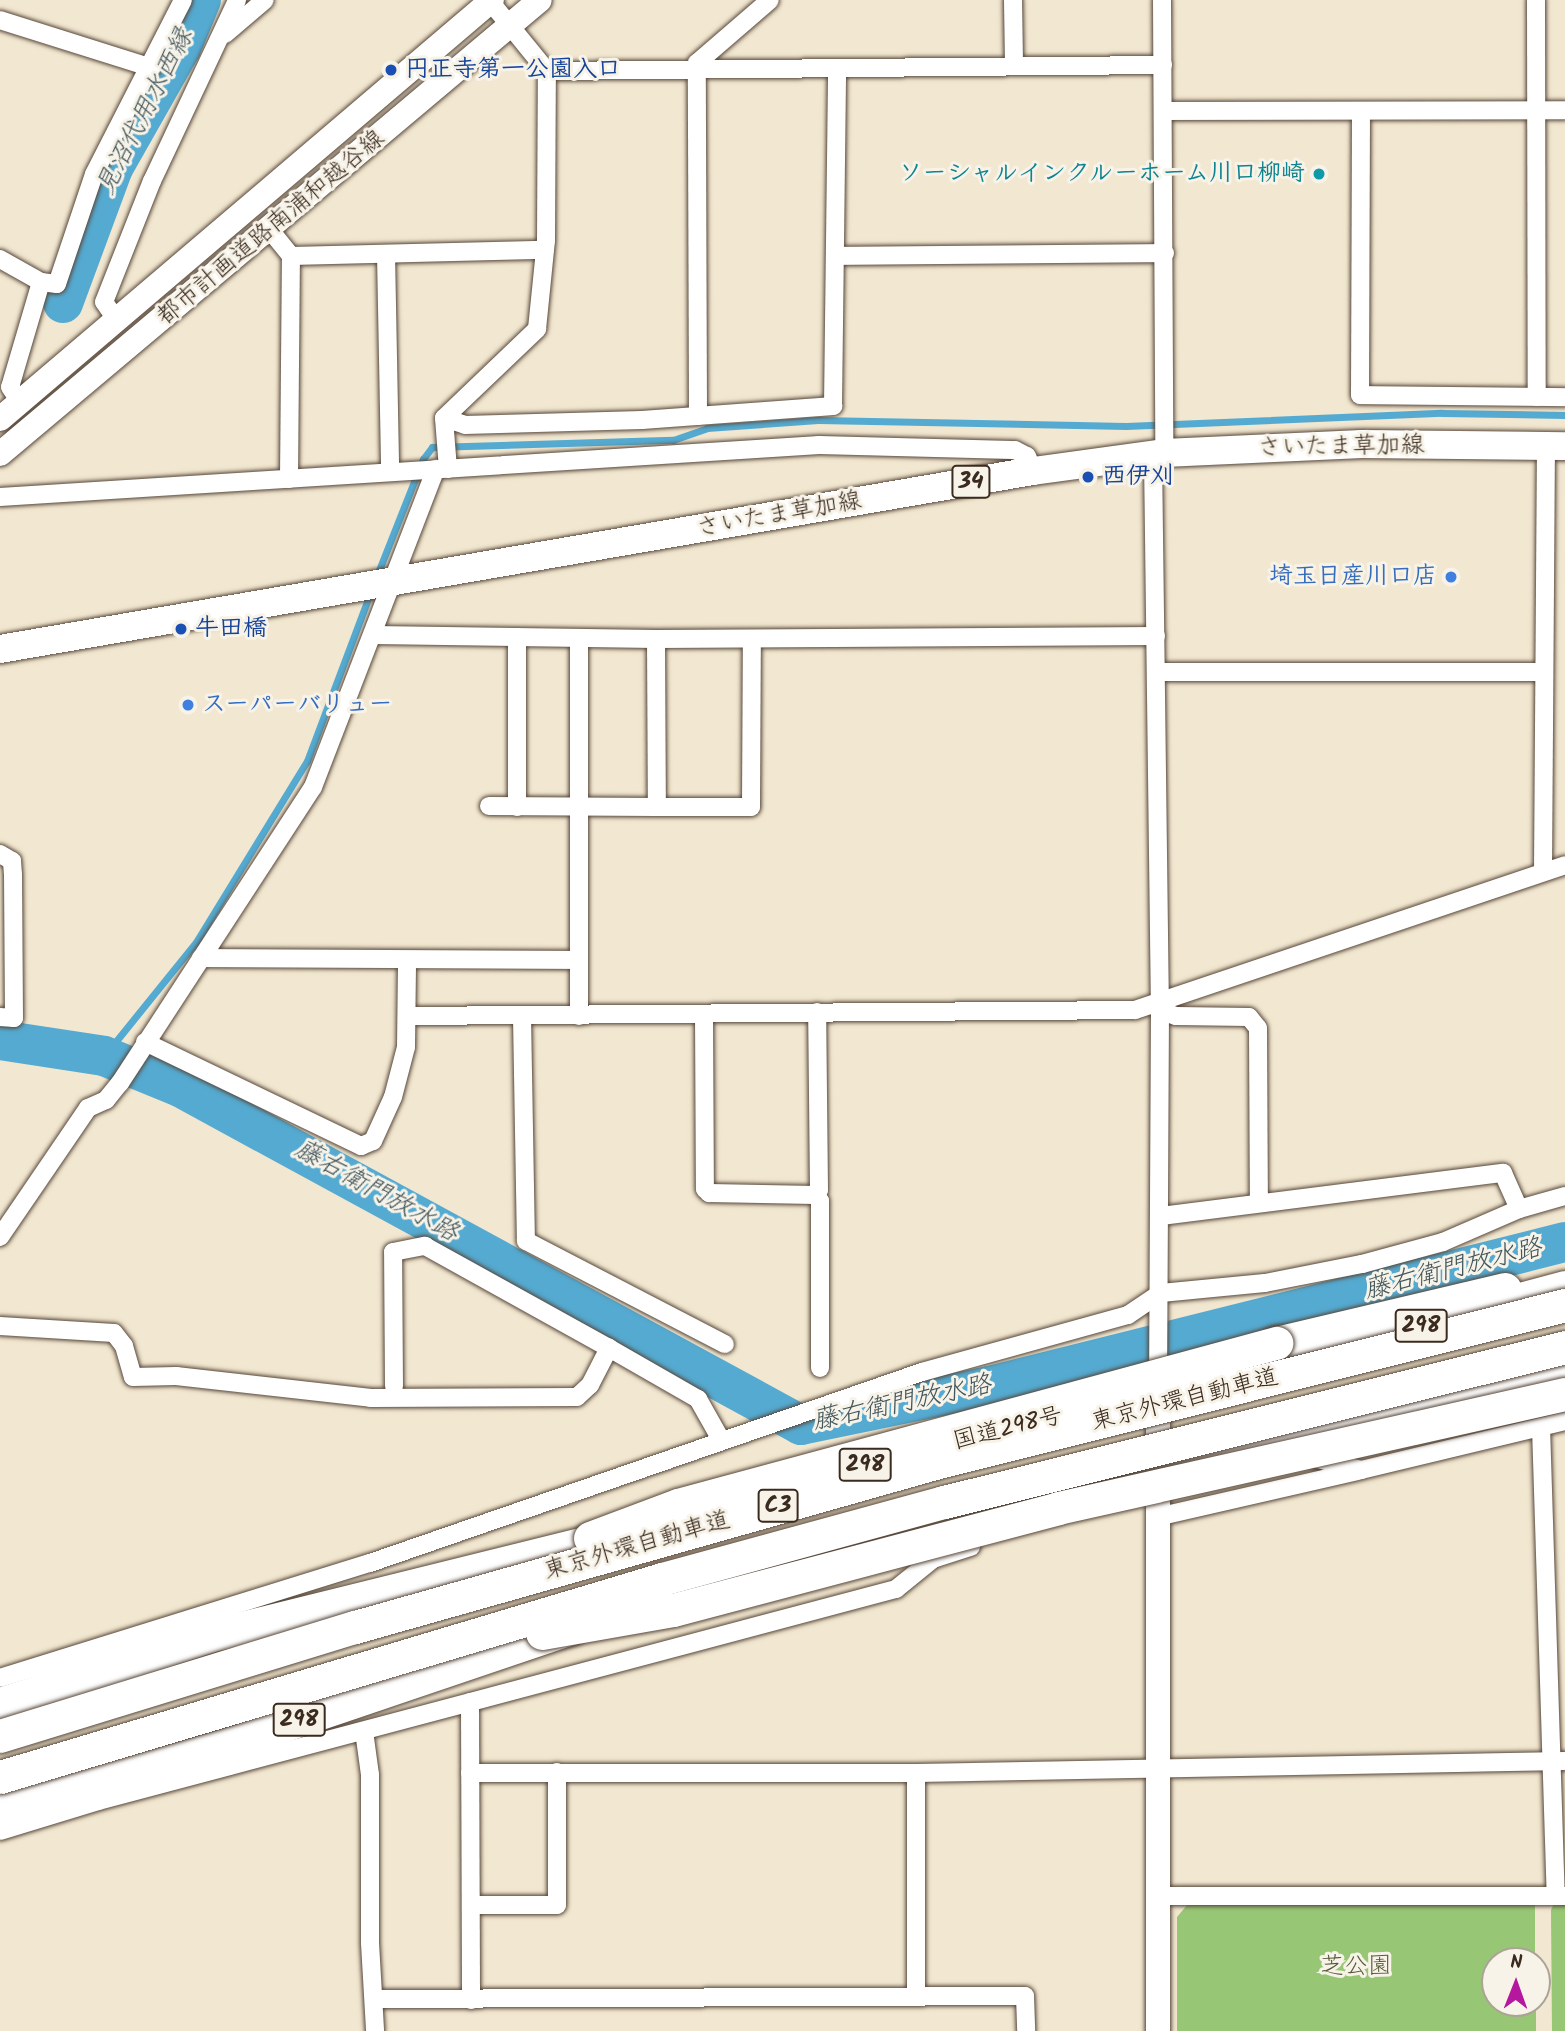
<!DOCTYPE html>
<meta charset="utf-8">
<style>
body{margin:0}
#map{position:relative;width:1565px;height:2031px;overflow:hidden;background:#f2e7d0;font-family:Kalam,"Klee One",sans-serif}
div>[style]{position:absolute}
.green>*{inset:0;background:#97c674}
.stream>*{height:7px;margin:-3.5px;padding:0 3.5px;transform-origin:3.5px;border-radius:3.5px;background:#55aad1}
.river>*{height:40px;margin:-20px;padding:0 20px;transform-origin:20px;border-radius:20px;background:#55aad1}
.roads{filter:drop-shadow(0 0 2px #564639) drop-shadow(0 0 2px #564639)}
.street>*{height:18px;margin:-9px;padding:0 9px;transform-origin:9px;border-radius:9px;background:#fff}
.secondary>*{height:24px;margin:-12px;padding:0 12px;transform-origin:12px;border-radius:12px;background:#fff}
.primary>*{height:28px;margin:-14px;padding:0 14px;transform-origin:14px;border-radius:14px;background:#fff}
.highway>*{height:33px;margin:-16.5px;padding:0 16.5px;transform-origin:16.5px;border-radius:16.5px;background:#fff}
.bridges{filter:drop-shadow(0 0 2px #564639) drop-shadow(0 0 2px #564639)}
.highway-bridge>*{height:33px;margin:-16.5px;padding:0 16.5px;transform-origin:16.5px;border-radius:16.5px;background:#fff}
.dots>*{width:19px;height:19px;translate:-50% -50%;box-sizing:border-box;border:4px solid #f7f3e8;border-radius:50%}
span{translate:-50% -50%;white-space:nowrap;text-align:center;line-height:1.15;-webkit-text-stroke:6px #f7f3e8;paint-order:stroke}
.shield-label span{padding:2px 5px;background:#f7f3e8;border:2px solid;border-radius:5px;-webkit-text-stroke-width:0}
.shield-label{font-size:23px;color:#3b2a1e;font-weight:700}
.transit-label{font-size:24px;color:#164399;font-weight:700}
.left{translate:0 -50%;text-align:left}
.culture-label{font-size:24px;color:#0d838f;font-weight:700}
.right{translate:-100% -50%;text-align:right}
.street-label{font-size:24px;color:#3b2a1e}
.shop-label{font-size:24px;color:#366cbe;font-weight:700}
.park-label{font-size:24px;color:#575938}
.water-label{font-size:26px;color:#44575d;font-style:italic}
.north{position:absolute;left:1481px;top:1947px;width:70px;height:70px;box-sizing:border-box;background:#f7f3e8;border:2px solid #aca397;border-radius:50%;rotate:1deg;font-size:19px;font-weight:700;line-height:28px;text-align:center;color:#3b2a1e}
.north::after{content:'';display:block;margin:auto;width:24px;height:32px;background:#b5179e;clip-path:polygon(50% 0,100% 100%,50% 72%,0 100%)}
</style>
<div id="map">
<div class="green">
<i style="clip-path:polygon(1554px 1903px,1565px 1903px,1565px 2031px,1552px 2031px,1551px 1910px)"></i>
<i style="clip-path:polygon(1188px 1904px,1535px 1905px,1535px 1961px,1495px 1961px,1495px 2003px,1536px 2003px,1536px 2031px,1177px 2031px,1177px 1917px)"></i>
</div>
<div class="stream">
<i style="left:377px;top:575px;width:125px;rotate:-68.4deg"></i>
<i style="left:423px;top:459px;width:15px;rotate:-53deg"></i>
<i style="left:432px;top:447px;width:241px;rotate:-1.7deg"></i>
<i style="left:673px;top:440px;width:36px;rotate:-19deg"></i>
<i style="left:707px;top:428px;width:111px;rotate:-4.1deg"></i>
<i style="left:818px;top:420px;width:308px;rotate:1.1deg"></i>
<i style="left:1126px;top:426px;width:316px;rotate:-2.4deg"></i>
<i style="left:1442px;top:413px;width:123px;rotate:0.9deg"></i>
<i style="left:104px;top:1056px;width:146px;rotate:-51.1deg"></i>
<i style="left:196px;top:942px;width:212px;rotate:-58.5deg"></i>
<i style="left:307px;top:761px;width:179px;rotate:-69.4deg"></i>
</div>
<div class="river">
<i style="left:63px;top:303px;width:144px;rotate:-69.7deg"></i>
<i style="left:113px;top:168px;width:138px;rotate:-60.5deg"></i>
<i style="left:181px;top:48px;width:52px;rotate:-67.4deg"></i>
<i style="left:0;top:1040px;width:105px;rotate:8.7deg"></i>
<i style="left:104px;top:1056px;width:82px;rotate:22.2deg"></i>
<i style="left:180px;top:1087px;width:707px;rotate:28.56deg"></i>
<i style="left:801px;top:1425px;width:193px;rotate:-11.7deg"></i>
<i style="left:990px;top:1386px;width:593px;rotate:-14.06deg"></i>
</div>
<div class="roads">
<div class="street">
<i style="left:489px;top:0;width:92px;rotate:50.8deg"></i>
<i style="left:547px;top:71px;width:616px;rotate:-0.56deg"></i>
<i style="left:1013px;top:0;width:66px;rotate:89.1deg"></i>
<i style="left:1162px;top:0;width:453px;rotate:89.7deg"></i>
<i style="left:1536px;top:0;width:397px;rotate:89.9deg"></i>
<i style="left:0;top:20px;width:159px;rotate:17.5deg"></i>
<i style="left:225px;top:34px;width:52px;rotate:-40.4deg"></i>
<i style="left:1163px;top:111px;width:402px;rotate:-0.1deg"></i>
<i style="left:1361px;top:111px;width:284px;rotate:90.2deg"></i>
<i style="left:1360px;top:395px;width:205px;rotate:0.6deg"></i>
<i style="left:270px;top:230px;width:33px;rotate:51deg"></i>
<i style="left:291px;top:256px;width:254px;rotate:-1.4deg"></i>
<i style="left:386px;top:254px;width:218px;rotate:88.9deg"></i>
<i style="left:835px;top:256px;width:330px;rotate:-0.5deg"></i>
<i style="left:0;top:259px;width:47px;rotate:29.3deg"></i>
<i style="left:41px;top:282px;width:109px;rotate:106.4deg"></i>
<i style="left:10px;top:387px;width:18px;rotate:56deg"></i>
<i style="left:41px;top:282px;width:16px;rotate:7deg"></i>
<i style="left:57px;top:284px;width:116px;rotate:-71.4deg"></i>
<i style="left:94px;top:174px;width:195px;rotate:-62.9deg"></i>
<i style="left:117px;top:321px;width:23px;rotate:-124deg"></i>
<i style="left:104px;top:302px;width:130px;rotate:-68.4deg"></i>
<i style="left:152px;top:181px;width:200px;rotate:-64.8deg"></i>
<i style="left:698px;top:416px;width:353px;rotate:-90.2deg"></i>
<i style="left:697px;top:63px;width:96px;rotate:-40.8deg"></i>
<i style="left:444px;top:418px;width:22px;rotate:18deg"></i>
<i style="left:465px;top:425px;width:177px;rotate:-1.6deg"></i>
<i style="left:642px;top:420px;width:192px;rotate:-4.2deg"></i>
<i style="left:833px;top:406px;width:338px;rotate:-89.3deg"></i>
<i style="left:1153px;top:456px;width:554px;rotate:89.28deg"></i>
<i style="left:1160px;top:1010px;width:369px;rotate:90.3deg"></i>
<i style="left:448px;top:469px;width:51px;rotate:-94.5deg"></i>
<i style="left:444px;top:418px;width:129px;rotate:-43.7deg"></i>
<i style="left:537px;top:329px;width:88px;rotate:-84.2deg"></i>
<i style="left:546px;top:241px;width:170px;rotate:-89.7deg"></i>
<i style="left:289px;top:479px;width:223px;rotate:-89.5deg"></i>
<i style="left:0;top:497px;width:821px;rotate:-3.63deg"></i>
<i style="left:819px;top:445px;width:196px;rotate:1.5deg"></i>
<i style="left:1015px;top:450px;width:13px;rotate:27deg"></i>
<i style="left:1027px;top:456px;width:16px;rotate:68deg"></i>
<i style="left:374px;top:635px;width:282px;rotate:0.8deg"></i>
<i style="left:656px;top:639px;width:500px;rotate:-0.34deg"></i>
<i style="left:517px;top:637px;width:170px;rotate:90deg"></i>
<i style="left:656px;top:639px;width:168px;rotate:89.7deg"></i>
<i style="left:657px;top:807px;width:94px"></i>
<i style="left:751px;top:807px;width:168px;rotate:-89.7deg"></i>
<i style="left:1156px;top:672px;width:385px"></i>
<i style="left:489px;top:806px;width:168px;rotate:0.3deg"></i>
<i style="left:0;top:854px;width:14px;rotate:30deg"></i>
<i style="left:12px;top:861px;width:13px;rotate:86deg"></i>
<i style="left:13px;top:874px;width:144px;rotate:89.6deg"></i>
<i style="left:14px;top:1018px;width:14px;rotate:-176deg"></i>
<i style="left:1543px;top:871px;width:426px;rotate:-89.6deg"></i>
<i style="left:201px;top:958px;width:378px;rotate:0.3deg"></i>
<i style="left:579px;top:960px;width:322px;rotate:-90deg"></i>
<i style="left:579px;top:960px;width:56px;rotate:90deg"></i>
<i style="left:1160px;top:1010px;width:17px;rotate:21deg"></i>
<i style="left:1176px;top:1016px;width:73px;rotate:0.8deg"></i>
<i style="left:1249px;top:1017px;width:14px;rotate:51deg"></i>
<i style="left:1258px;top:1028px;width:175px;rotate:89.7deg"></i>
<i style="left:704px;top:1014px;width:175px;rotate:89.7deg"></i>
<i style="left:705px;top:1189px;width:6px;rotate:45deg"></i>
<i style="left:709px;top:1193px;width:106px;rotate:1.1deg"></i>
<i style="left:815px;top:1195px;width:6px;rotate:-51deg"></i>
<i style="left:819px;top:1190px;width:178px;rotate:-90.6deg"></i>
<i style="left:407px;top:1016px;width:728px;rotate:-0.47deg"></i>
<i style="left:1135px;top:1010px;width:454px;rotate:-18.6deg"></i>
<i style="left:522px;top:1016px;width:225px;rotate:89deg"></i>
<i style="left:526px;top:1241px;width:224px;rotate:27.4deg"></i>
<i style="left:145px;top:1042px;width:240px;rotate:25.7deg"></i>
<i style="left:361px;top:1146px;width:13px;rotate:-23deg"></i>
<i style="left:373px;top:1141px;width:48px;rotate:-65.6deg"></i>
<i style="left:393px;top:1097px;width:52px;rotate:-75.4deg"></i>
<i style="left:406px;top:1047px;width:87px;rotate:-89.3deg"></i>
<i style="left:815px;top:1195px;width:8px;rotate:50deg"></i>
<i style="left:820px;top:1201px;width:167px;rotate:90deg"></i>
<i style="left:1161px;top:1216px;width:345px;rotate:-7.2deg"></i>
<i style="left:1503px;top:1173px;width:39px;rotate:66deg"></i>
<i style="left:0;top:1237px;width:156px;rotate:-55.7deg"></i>
<i style="left:88px;top:1108px;width:20px;rotate:-24deg"></i>
<i style="left:106px;top:1100px;width:22px;rotate:-51deg"></i>
<i style="left:120px;top:1083px;width:353px;rotate:-56.9deg"></i>
<i style="left:313px;top:787px;width:341px;rotate:-68.9deg"></i>
<i style="left:0;top:1326px;width:114px;rotate:3.5deg"></i>
<i style="left:114px;top:1333px;width:16px;rotate:52deg"></i>
<i style="left:124px;top:1346px;width:32px;rotate:74deg"></i>
<i style="left:133px;top:1377px;width:43px;rotate:-1.3deg"></i>
<i style="left:176px;top:1376px;width:196px;rotate:6.4deg"></i>
<i style="left:371px;top:1398px;width:206px;rotate:-0.3deg"></i>
<i style="left:577px;top:1397px;width:18px;rotate:-43deg"></i>
<i style="left:590px;top:1385px;width:42px;rotate:-62.8deg"></i>
<i style="left:609px;top:1348px;width:103px;rotate:29.8deg"></i>
<i style="left:698px;top:1399px;width:45px;rotate:60.6deg"></i>
<i style="left:394px;top:1386px;width:134px;rotate:-90.4deg"></i>
<i style="left:393px;top:1252px;width:33px;rotate:-11deg"></i>
<i style="left:425px;top:1246px;width:210px;rotate:29deg"></i>
<i style="left:1541px;top:1427px;width:469px;rotate:88.2deg"></i>
<i style="left:1310px;top:1457px;width:53px;rotate:14.3deg"></i>
<i style="left:1361px;top:1470px;width:210px;rotate:-13.5deg"></i>
<i style="left:1157px;top:1517px;width:206px;rotate:-12.9deg"></i>
<i style="left:0;top:1678px;width:387px;rotate:-17.3deg"></i>
<i style="left:370px;top:1563px;width:584px;rotate:-19.09deg"></i>
<i style="left:922px;top:1372px;width:214px;rotate:-15.5deg"></i>
<i style="left:1128px;top:1315px;width:40px;rotate:-34deg"></i>
<i style="left:1161px;top:1293px;width:104px;rotate:-5.5deg"></i>
<i style="left:1265px;top:1283px;width:99px;rotate:-11.1deg"></i>
<i style="left:1362px;top:1264px;width:84px;rotate:-15.2deg"></i>
<i style="left:1443px;top:1242px;width:83px;rotate:-23.5deg"></i>
<i style="left:1519px;top:1209px;width:48px;rotate:-15.8deg"></i>
<i style="left:470px;top:1702px;width:298px;rotate:89.8deg"></i>
<i style="left:364px;top:1731px;width:44px;rotate:82.2deg"></i>
<i style="left:370px;top:1775px;width:168px;rotate:90deg"></i>
<i style="left:370px;top:1943px;width:88px;rotate:86.7deg"></i>
<i style="left:470px;top:1773px;width:446px"></i>
<i style="left:916px;top:1773px;width:649px;rotate:-1.06deg"></i>
<i style="left:916px;top:1773px;width:224px;rotate:90deg"></i>
<i style="left:0;top:1831px;width:102px;rotate:-17deg"></i>
<i style="left:98px;top:1801px;width:826px;rotate:-14.88deg"></i>
<i style="left:896px;top:1589px;width:48px;rotate:-39deg"></i>
<i style="left:933px;top:1559px;width:40px;rotate:-18deg"></i>
<i style="left:1157px;top:1896px;width:408px"></i>
<i style="left:471px;top:1905px;width:86px"></i>
<i style="left:557px;top:1905px;width:133px;rotate:-90deg"></i>
<i style="left:375px;top:1999px;width:650px;rotate:-0.26deg"></i>
<i style="left:1025px;top:1996px;width:35px;rotate:88deg"></i>
</div>
<div class="secondary">
<i style="left:0;top:419px;width:646px;rotate:-40.42deg"></i>
<i style="left:0;top:454px;width:705px;rotate:-40.06deg"></i>
<i style="left:1158px;top:1393px;width:638px;rotate:90deg"></i>
</div>
<div class="primary">
<i style="left:0;top:649px;width:1048px;rotate:-9.78deg"></i>
<i style="left:1033px;top:471px;width:132px;rotate:-7.8deg"></i>
<i style="left:1164px;top:453px;width:198px;rotate:-2.6deg"></i>
<i style="left:1362px;top:444px;width:203px;rotate:0.6deg"></i>
</div>
<div class="highway">
<i style="left:1483px;top:1309px;width:85px;rotate:-15deg"></i>
<i style="left:1276px;top:1343px;width:235px;rotate:-13.3deg"></i>
<i style="left:1074px;top:1486px;width:504px;rotate:-13.07deg"></i>
<i style="left:780px;top:1566px;width:125px;rotate:-16.7deg"></i>
<i style="left:0;top:1704px;width:220px;rotate:-18deg"></i>
<i style="left:209px;top:1636px;width:421px;rotate:-13.9deg"></i>
<i style="left:0;top:1811px;width:244px;rotate:-16.4deg"></i>
<i style="left:234px;top:1742px;width:356px;rotate:-18.7deg"></i>
</div>
</div>
<div class="bridges">
<div class="highway-bridge">
<i style="left:590px;top:1538px;width:94px;rotate:-20.6deg"></i>
<i style="left:678px;top:1505px;width:620px;rotate:-15.16deg"></i>
<i style="left:542px;top:1633px;width:133px;rotate:-10deg"></i>
<i style="left:673px;top:1610px;width:398px;rotate:-14.8deg"></i>
<i style="left:1058px;top:1508px;width:520px;rotate:-12.67deg"></i>
<i style="left:0;top:1736px;width:371px;rotate:-17.1deg"></i>
<i style="left:355px;top:1627px;width:603px;rotate:-15.79deg"></i>
<i style="left:935px;top:1463px;width:650px;rotate:-14.08deg"></i>
<i style="left:0;top:1777px;width:691px;rotate:-16.65deg"></i>
<i style="left:662px;top:1579px;width:292px;rotate:-15.3deg"></i>
<i style="left:944px;top:1502px;width:640px;rotate:-14.01deg"></i>
</div>
</div>
<div class="dots">
<i style="left:391px;top:70px;background:#1a4fb4"></i>
<i style="left:1319px;top:174px;background:#0f9aa8"></i>
<i style="left:1088px;top:477px;background:#1a4fb4"></i>
<i style="left:1451px;top:577px;background:#3f7fe0"></i>
<i style="left:181px;top:629px;background:#1a4fb4"></i>
<i style="left:188px;top:705px;background:#3f7fe0"></i>
</div>
<div class="shield-label">
<span style="left:971px;top:482px">34</span>
<span style="left:1421px;top:1326px">298</span>
<span style="left:865px;top:1465px">298</span>
<span style="left:778px;top:1506px">C3</span>
<span style="left:299px;top:1720px">298</span>
</div>
<div class="transit-label">
<span class="left" style="left:405px;top:70px">円正寺第一公園入口</span>
<span class="left" style="left:1102px;top:477px">西伊刈</span>
<span class="left" style="left:195px;top:629px">牛田橋</span>
</div>
<div class="culture-label">
<span class="right" style="left:1305px;top:174px">ソーシャルインクルーホーム川口柳崎</span>
</div>
<div class="street-label">
<span style="left:271px;top:228px;rotate:-40deg">都市計画道路南浦和越谷線</span>
<span style="left:1341px;top:447px;rotate:-1deg">さいたま草加線</span>
<span style="left:779px;top:515px;rotate:-10deg">さいたま草加線</span>
<span style="left:1185px;top:1400px;rotate:-14deg">東京外環自動車道</span>
<span style="left:1008px;top:1429px;rotate:-14deg">国道298号</span>
<span style="left:637px;top:1546px;rotate:-16deg">東京外環自動車道</span>
</div>
<div class="shop-label">
<span class="right" style="left:1437px;top:577px">埼玉日産川口店</span>
<span class="left" style="left:202px;top:705px">スーパーバリュー</span>
</div>
<div class="park-label">
<span style="left:1356px;top:1967px">芝公園</span>
</div>
<div class="water-label">
<span style="left:146px;top:112px;rotate:-63deg">見沼代用水西縁</span>
<span style="left:376px;top:1192px;rotate:29deg">藤右衛門放水路</span>
<span style="left:1453px;top:1270px;rotate:-14deg">藤右衛門放水路</span>
<span style="left:902px;top:1404px;rotate:-12deg">藤右衛門放水路</span>
</div>
<div class="north">N</div>
</div>
